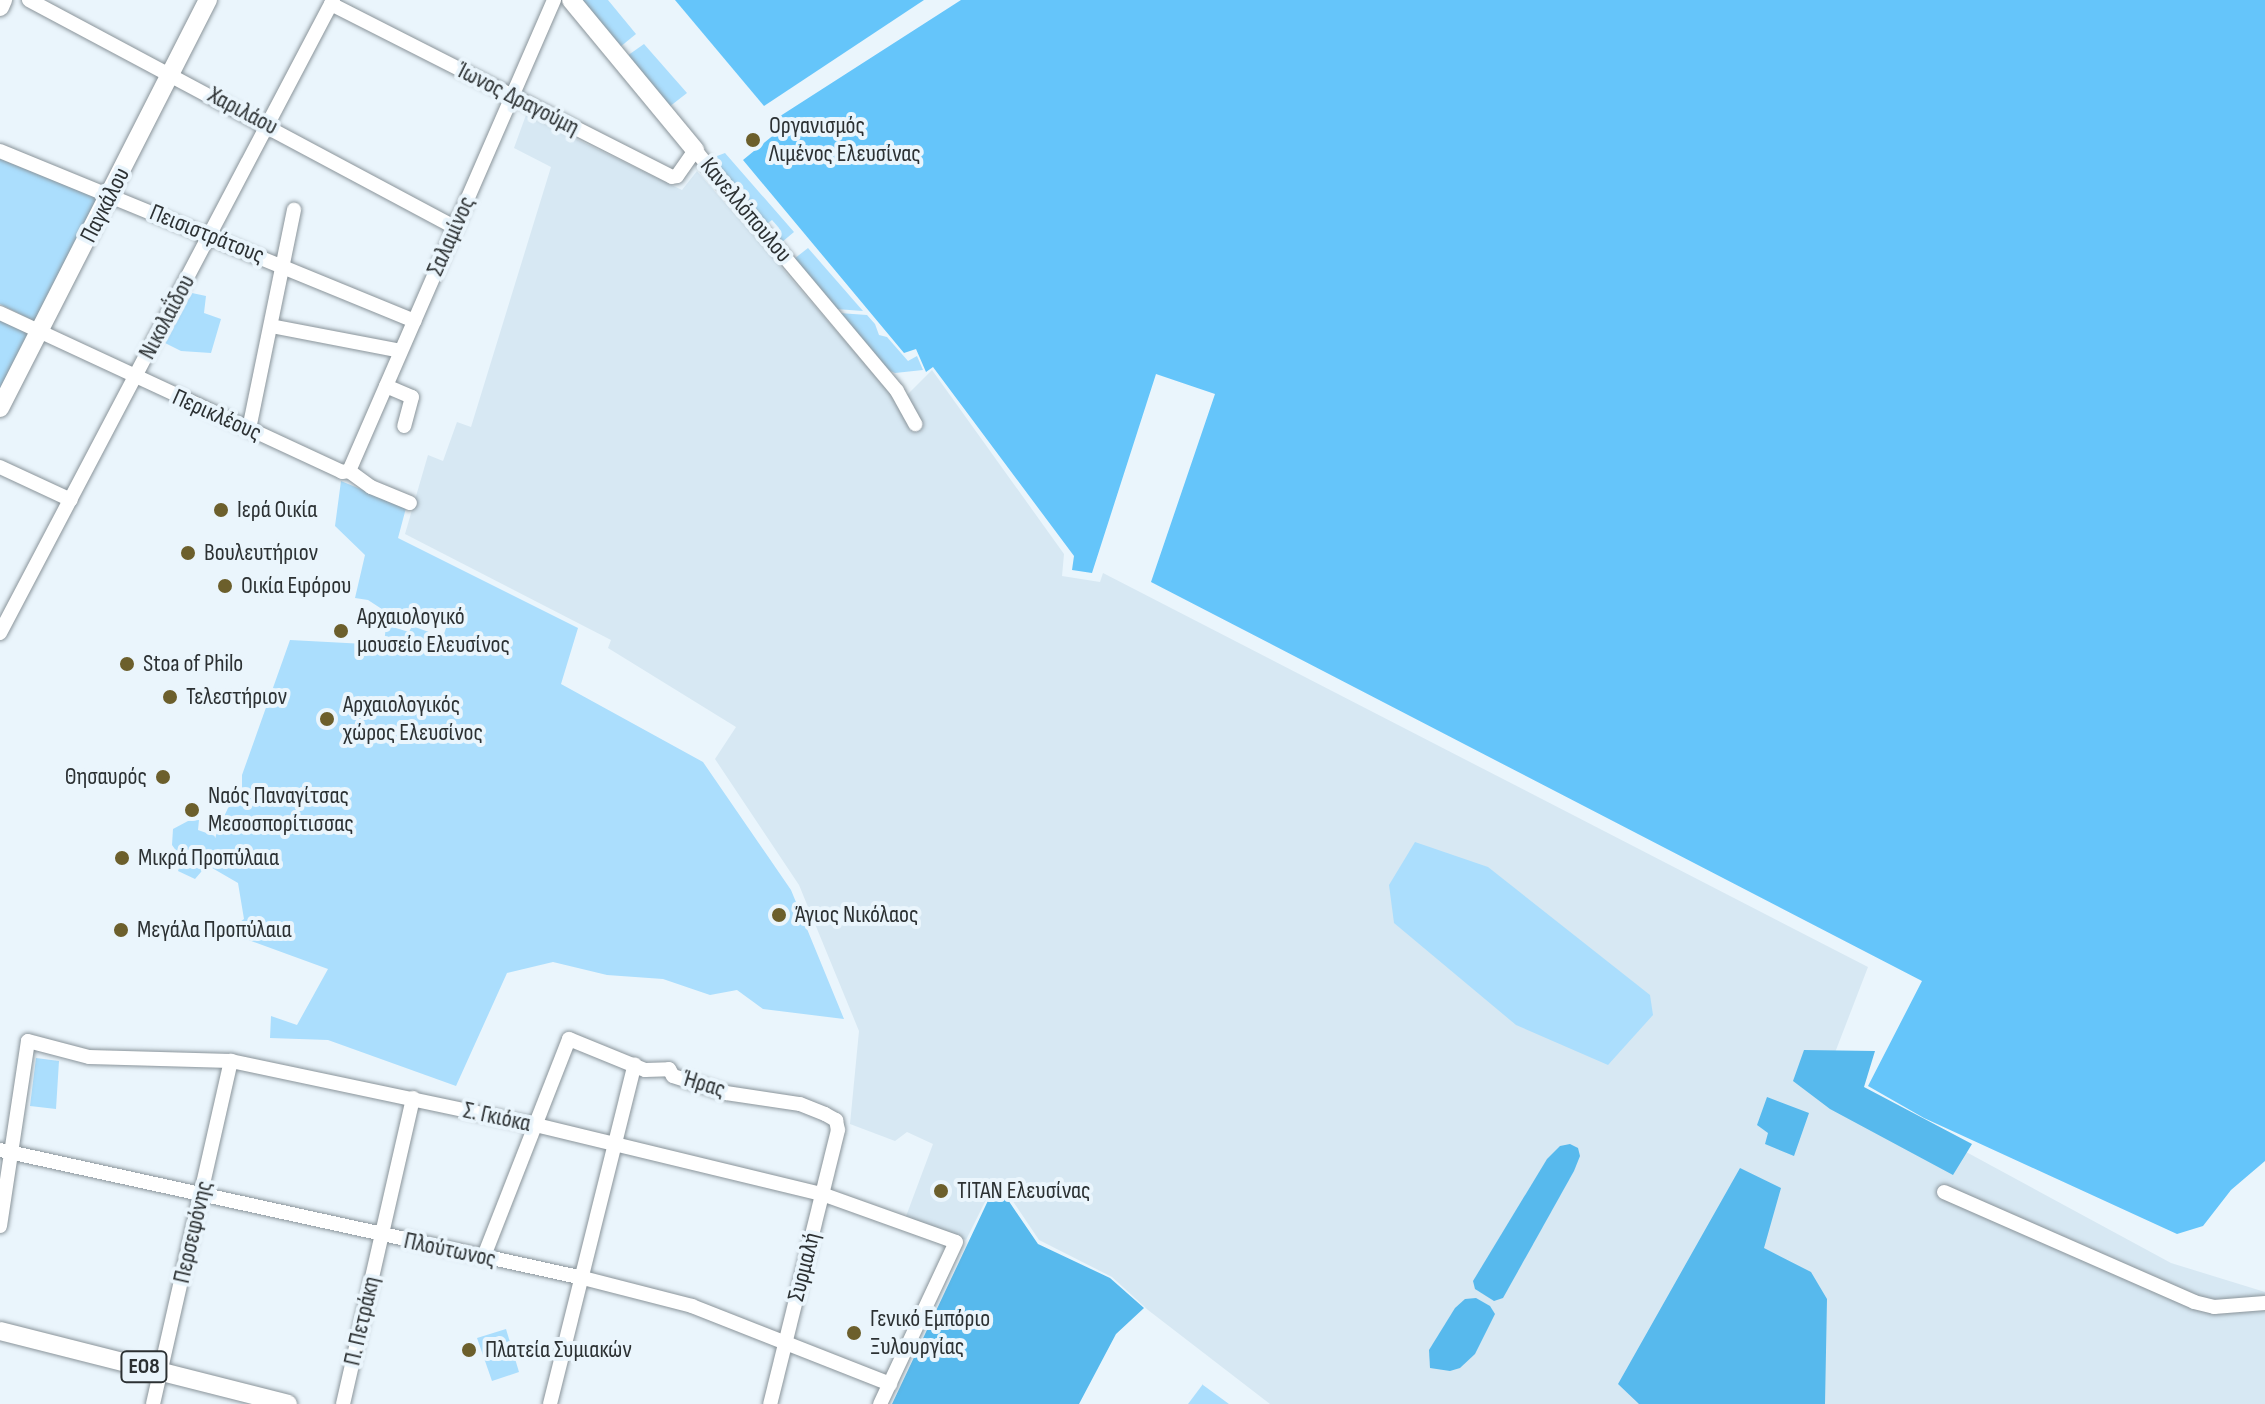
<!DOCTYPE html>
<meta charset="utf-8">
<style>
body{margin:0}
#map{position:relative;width:2265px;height:1404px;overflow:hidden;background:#eaf5fc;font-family:"Sofia Sans Condensed",sans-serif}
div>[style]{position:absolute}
.built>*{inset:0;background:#d7e8f3}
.green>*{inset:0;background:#abdefd}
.forest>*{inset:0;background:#57b9ed}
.water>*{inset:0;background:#65c5fa}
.roads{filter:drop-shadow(0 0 2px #8a949a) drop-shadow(0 0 2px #8a949a)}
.minor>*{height:14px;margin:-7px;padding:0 7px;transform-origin:7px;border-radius:7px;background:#fff}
.major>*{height:18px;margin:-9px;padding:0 9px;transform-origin:9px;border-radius:9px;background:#fff}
.dots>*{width:22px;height:22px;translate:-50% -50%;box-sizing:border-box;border:4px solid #eaf5fc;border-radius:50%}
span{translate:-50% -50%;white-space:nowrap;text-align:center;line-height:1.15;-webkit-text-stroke:8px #eaf5fc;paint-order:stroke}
.shield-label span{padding:2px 6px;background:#eaf5fc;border:2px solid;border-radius:6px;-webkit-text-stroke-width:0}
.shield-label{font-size:22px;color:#2c3133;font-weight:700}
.street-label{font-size:24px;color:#2c3133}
.poi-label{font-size:24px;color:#2c3133}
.left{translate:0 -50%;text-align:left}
.right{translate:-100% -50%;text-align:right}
</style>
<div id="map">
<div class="built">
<i style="clip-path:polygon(526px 115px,682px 190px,697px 171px,899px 403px,932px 370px,1064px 554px,1062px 576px,1100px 582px,1103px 573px,1868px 967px,1826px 1076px,2171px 1263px,2265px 1292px,2265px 1404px,1270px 1404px,1148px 1310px,1112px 1277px,1039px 1240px,1008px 1194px,993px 1186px,966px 1240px,905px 1219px,933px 1144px,907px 1132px,895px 1141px,850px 1124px,859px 1031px,799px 885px,715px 759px,736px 727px,608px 648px,611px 640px,405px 534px,428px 455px,443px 461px,457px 422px,471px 427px,551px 167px,514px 148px)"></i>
</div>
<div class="green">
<i style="clip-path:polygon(582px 0,608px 0,636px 34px,620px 47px)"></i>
<i style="clip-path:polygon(644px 44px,687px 93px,669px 107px,627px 56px)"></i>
<i style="clip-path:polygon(725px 153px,794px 232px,782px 242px,774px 233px,779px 228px,772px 220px,768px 223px,757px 216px,709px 159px)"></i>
<i style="clip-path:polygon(0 159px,102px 199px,40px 324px,0 304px)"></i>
<i style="clip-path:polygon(808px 248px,863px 311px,836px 309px,794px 259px)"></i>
<i style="clip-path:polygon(192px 293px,206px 296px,204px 313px,221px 319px,211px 353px,181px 351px,165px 343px)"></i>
<i style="clip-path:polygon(839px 313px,867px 315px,875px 324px,879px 335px,887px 337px,908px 361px,917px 356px,923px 370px,895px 373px,886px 369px)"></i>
<i style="clip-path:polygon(0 319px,32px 335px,0 394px)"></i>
<i style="clip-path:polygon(341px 481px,406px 508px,398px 538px,578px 628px,561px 684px,703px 762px,791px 890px,844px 1019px,763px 1009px,737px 990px,710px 995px,663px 979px,607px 975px,553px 962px,507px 973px,456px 1086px,328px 1040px,270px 1038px,271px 1016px,297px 1025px,328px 969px,240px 937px,236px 925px,244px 919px,238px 883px,207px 865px,195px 879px,178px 871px,182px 859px,172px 845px,173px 829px,188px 821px,199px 820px,198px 830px,215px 836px,228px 808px,242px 793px,242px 775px,290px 640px,384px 645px,386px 625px,409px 632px,412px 626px,443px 637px,447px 625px,416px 614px,414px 620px,391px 615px,368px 600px,355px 598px,365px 555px,335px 526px)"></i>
<i style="clip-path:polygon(1415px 842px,1488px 867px,1650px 995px,1653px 1015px,1608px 1065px,1516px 1025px,1394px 923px,1389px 885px)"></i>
<i style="clip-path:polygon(36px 1058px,59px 1061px,56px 1109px,30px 1106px)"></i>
<i style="clip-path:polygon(506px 1329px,519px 1372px,492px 1381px,477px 1338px)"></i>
<i style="clip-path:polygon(1203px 1384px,1203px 1385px,1229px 1404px,1188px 1404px)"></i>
</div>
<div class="forest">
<i style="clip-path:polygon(1804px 1050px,1875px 1051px,1864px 1087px,1972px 1144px,1953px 1175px,1830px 1109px,1793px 1081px)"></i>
<i style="clip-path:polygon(1767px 1097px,1809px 1113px,1794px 1156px,1765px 1144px,1768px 1133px,1757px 1125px)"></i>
<i style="clip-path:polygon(1570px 1144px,1578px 1148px,1580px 1156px,1574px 1171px,1503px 1298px,1494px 1301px,1475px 1289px,1473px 1281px,1547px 1159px,1560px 1146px)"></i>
<i style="clip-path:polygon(1740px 1168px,1781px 1188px,1764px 1248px,1811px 1272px,1827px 1299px,1825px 1404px,1639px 1404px,1618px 1384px)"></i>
<i style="clip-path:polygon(993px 1190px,1006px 1197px,1038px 1244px,1110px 1278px,1144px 1308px,1116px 1334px,1079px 1404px,892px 1404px)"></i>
<i style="clip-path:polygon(1476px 1298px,1490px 1306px,1495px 1314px,1475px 1354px,1460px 1368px,1450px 1371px,1430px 1368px,1429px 1350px,1455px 1308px,1465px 1299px)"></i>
</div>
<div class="water">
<i style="clip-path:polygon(675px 0,924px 0,764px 106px)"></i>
<i style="clip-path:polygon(961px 0,2265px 0,2265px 1161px,2231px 1190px,2203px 1226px,2177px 1234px,1924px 1118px,1868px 1086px,1922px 981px,1151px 582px,1215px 394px,1156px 374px,1092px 573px,1072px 570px,1074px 556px,933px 367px,926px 372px,916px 349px,904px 353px,743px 160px,781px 129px,774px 120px)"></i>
</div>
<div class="roads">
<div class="minor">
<i style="left:29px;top:0;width:483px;rotate:28.1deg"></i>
<i style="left:331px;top:4px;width:382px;rotate:26.9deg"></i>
<i style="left:672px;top:177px;width:5px;rotate:-11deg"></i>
<i style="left:677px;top:176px;width:32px;rotate:-55deg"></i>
<i style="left:695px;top:150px;width:314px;rotate:50deg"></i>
<i style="left:897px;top:391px;width:38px;rotate:61deg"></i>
<i style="left:0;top:151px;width:448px;rotate:22.3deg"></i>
<i style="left:0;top:313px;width:377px;rotate:24.9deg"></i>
<i style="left:342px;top:472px;width:7px;rotate:-8deg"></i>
<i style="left:271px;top:326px;width:132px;rotate:10.9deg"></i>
<i style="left:386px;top:386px;width:28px;rotate:23deg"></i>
<i style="left:412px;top:397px;width:30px;rotate:105deg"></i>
<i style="left:249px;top:429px;width:224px;rotate:-78.4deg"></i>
<i style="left:0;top:467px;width:78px;rotate:24.9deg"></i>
<i style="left:349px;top:471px;width:514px;rotate:-66.48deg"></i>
<i style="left:349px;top:471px;width:27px;rotate:36deg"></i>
<i style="left:371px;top:487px;width:42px;rotate:22.3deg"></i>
<i style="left:0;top:633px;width:715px;rotate:-62.25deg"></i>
<i style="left:0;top:1150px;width:597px;rotate:12.38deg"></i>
<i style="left:583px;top:1278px;width:113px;rotate:14.4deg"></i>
<i style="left:692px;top:1306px;width:213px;rotate:21.5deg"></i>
<i style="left:1944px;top:1192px;width:273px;rotate:23.7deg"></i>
<i style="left:2194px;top:1302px;width:21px;rotate:14deg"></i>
<i style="left:2214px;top:1307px;width:51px;rotate:-4.5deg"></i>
<i style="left:0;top:1226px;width:187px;rotate:-81.4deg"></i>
<i style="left:28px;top:1041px;width:63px;rotate:14.7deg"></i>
<i style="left:89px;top:1057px;width:142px;rotate:1.6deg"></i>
<i style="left:231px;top:1061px;width:312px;rotate:11.9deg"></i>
<i style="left:536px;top:1125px;width:294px;rotate:13.6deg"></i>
<i style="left:822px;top:1194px;width:142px;rotate:19.7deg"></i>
<i style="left:956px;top:1242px;width:179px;rotate:115.1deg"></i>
<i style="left:484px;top:1256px;width:233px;rotate:-68.6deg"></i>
<i style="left:569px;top:1039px;width:82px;rotate:22.2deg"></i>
<i style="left:645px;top:1070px;width:24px;rotate:-2deg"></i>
<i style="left:669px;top:1069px;width:8px;rotate:60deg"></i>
<i style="left:673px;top:1076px;width:56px;rotate:17.8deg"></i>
<i style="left:726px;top:1093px;width:75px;rotate:8.5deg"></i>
<i style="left:800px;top:1104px;width:27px;rotate:22deg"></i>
<i style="left:825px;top:1114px;width:13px;rotate:29deg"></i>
<i style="left:836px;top:1120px;width:10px;rotate:79deg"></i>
<i style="left:838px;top:1130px;width:282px;rotate:103.9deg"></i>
<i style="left:153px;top:1404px;width:352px;rotate:-77.2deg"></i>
<i style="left:343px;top:1404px;width:314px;rotate:-77.1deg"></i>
<i style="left:550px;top:1404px;width:350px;rotate:-76deg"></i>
</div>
<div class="major">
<i style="left:571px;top:0;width:195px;rotate:50.4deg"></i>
<i style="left:0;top:7px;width:8px;rotate:-67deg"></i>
<i style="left:0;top:408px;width:458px;rotate:-63deg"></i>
<i style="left:0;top:1331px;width:297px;rotate:14.2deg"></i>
</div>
</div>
<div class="dots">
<i style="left:753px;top:140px;background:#6c5f2c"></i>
<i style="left:221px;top:510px;background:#6c5f2c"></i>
<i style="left:188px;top:553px;background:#6c5f2c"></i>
<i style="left:225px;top:586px;background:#6c5f2c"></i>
<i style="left:341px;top:631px;background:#6c5f2c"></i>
<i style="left:127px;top:664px;background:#6c5f2c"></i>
<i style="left:170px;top:697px;background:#6c5f2c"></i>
<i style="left:327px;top:719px;background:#6c5f2c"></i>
<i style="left:163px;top:777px;background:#6c5f2c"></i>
<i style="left:192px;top:810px;background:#6c5f2c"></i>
<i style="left:122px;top:858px;background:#6c5f2c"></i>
<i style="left:779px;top:915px;background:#6c5f2c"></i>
<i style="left:121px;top:930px;background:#6c5f2c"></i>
<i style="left:941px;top:1191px;background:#6c5f2c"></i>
<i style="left:854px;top:1333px;background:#6c5f2c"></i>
<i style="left:469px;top:1350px;background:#6c5f2c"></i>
</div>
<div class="shield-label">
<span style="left:144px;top:1367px">ΕΟ8</span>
</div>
<div class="street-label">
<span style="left:518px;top:99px;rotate:27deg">Ίωνος Δραγούμη</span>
<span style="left:243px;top:111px;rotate:28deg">Χαριλάου</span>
<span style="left:105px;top:205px;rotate:-63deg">Παγκάλου</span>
<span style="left:746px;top:210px;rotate:50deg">Κανελλόπουλου</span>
<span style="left:207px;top:234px;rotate:22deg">Πεισιστράτους</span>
<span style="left:451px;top:236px;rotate:-66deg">Σαλαμίνος</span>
<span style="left:167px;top:317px;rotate:-62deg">Νικολαΐδου</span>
<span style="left:217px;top:415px;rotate:24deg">Περικλέους</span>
<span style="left:704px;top:1084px;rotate:17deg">Ήρας</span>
<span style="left:497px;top:1117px;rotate:12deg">Σ. Γκιόκα</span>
<span style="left:193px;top:1232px;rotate:-77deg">Περσεφόνης</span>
<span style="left:450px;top:1250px;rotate:12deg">Πλούτωνος</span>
<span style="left:804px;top:1267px;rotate:-76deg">Συρμαλή</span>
<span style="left:362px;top:1321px;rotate:-77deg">Π. Πετράκη</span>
</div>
<div class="poi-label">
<span class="left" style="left:769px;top:140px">Οργανισμός<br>Λιμένος Ελευσίνας</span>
<span class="left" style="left:237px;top:510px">Ιερά Οικία</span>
<span class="left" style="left:204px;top:553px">Βουλευτήριον</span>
<span class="left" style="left:241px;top:586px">Οικία Εφόρου</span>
<span class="left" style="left:357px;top:631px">Αρχαιολογικό<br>μουσείο Ελευσίνος</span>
<span class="left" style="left:143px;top:664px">Stoa of Philo</span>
<span class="left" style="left:186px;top:697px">Τελεστήριον</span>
<span class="left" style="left:343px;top:719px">Αρχαιολογικός<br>χώρος Ελευσίνος</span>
<span class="right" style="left:147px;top:777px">Θησαυρός</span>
<span class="left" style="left:208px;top:810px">Ναός Παναγίτσας<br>Μεσοσπορίτισσας</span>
<span class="left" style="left:138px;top:858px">Μικρά Προπύλαια</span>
<span class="left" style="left:795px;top:915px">Άγιος Νικόλαος</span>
<span class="left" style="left:137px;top:930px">Μεγάλα Προπύλαια</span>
<span class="left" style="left:957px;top:1191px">TITAN Ελευσίνας</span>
<span class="left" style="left:870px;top:1333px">Γενικό Εμπόριο<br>Ξυλουργίας</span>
<span class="left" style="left:485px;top:1350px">Πλατεία Συμιακών</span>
</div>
</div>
